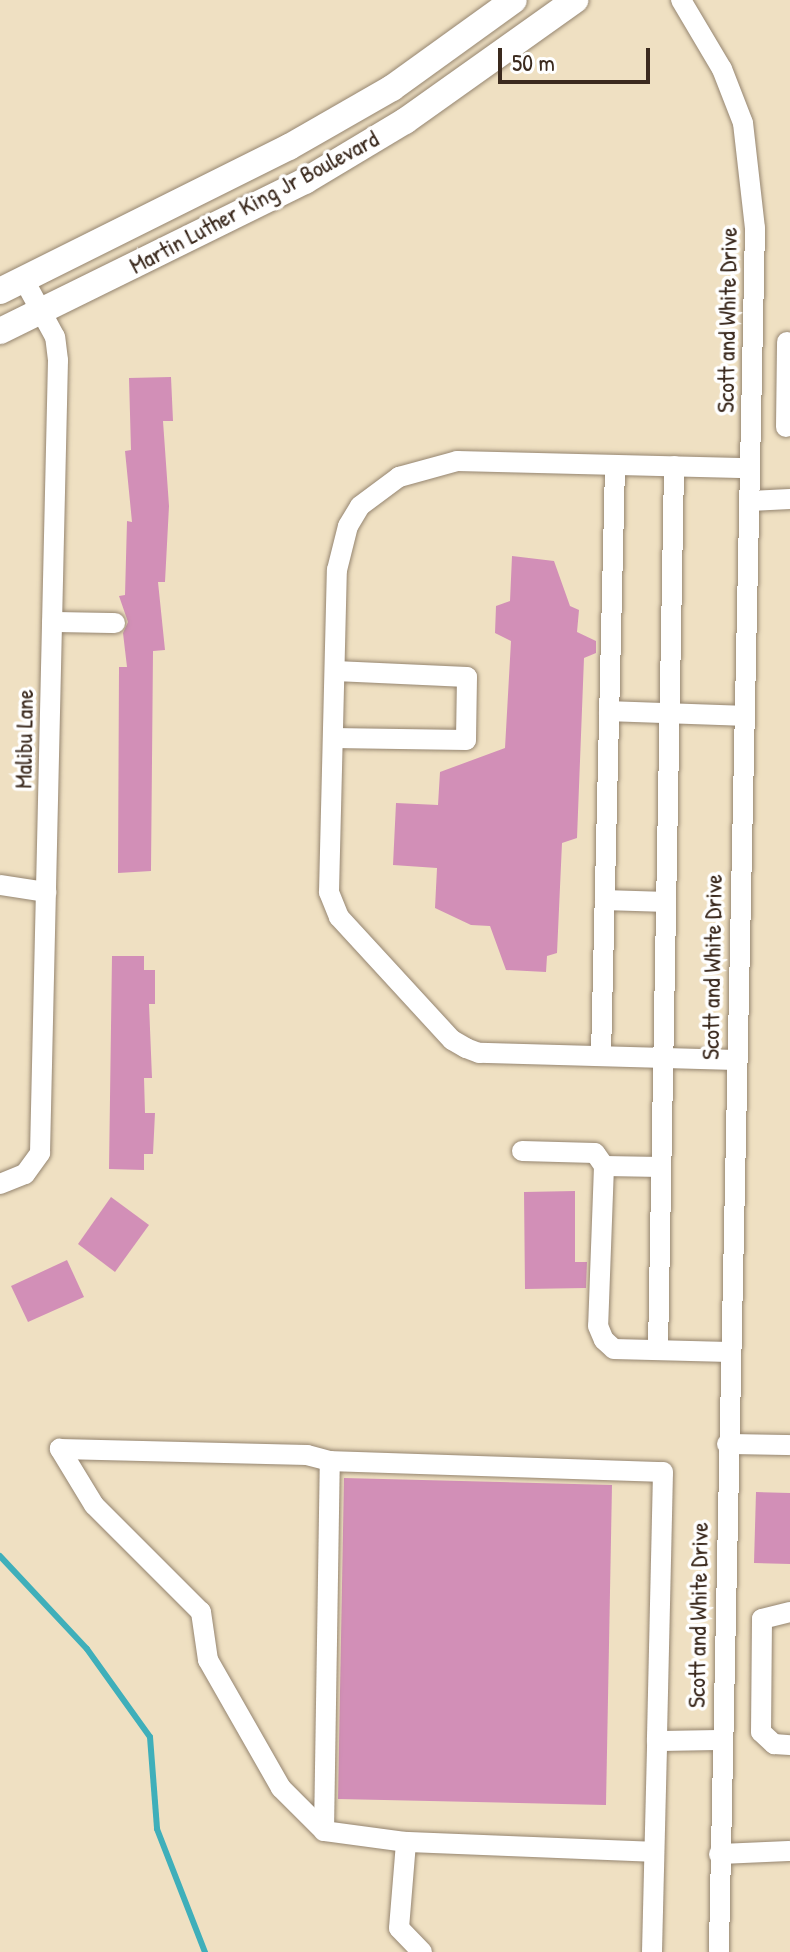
<!DOCTYPE html>
<style>
body{margin:0}
#map{position:relative;width:790px;height:1952px;overflow:hidden;background:#efe0c2;font-family:"Patrick Hand",sans-serif}
div>[style]{position:absolute}
.stream>*{height:6px;margin:-3px;padding:0 3px;transform-origin:3px;border-radius:3px;background:#3fafba}
.building>*{inset:0;background:#d28fb7}
.roads{filter:drop-shadow(0 0 2px #958570) drop-shadow(0 0 2px #958570)}
.minor>*{height:20px;margin:-10px;padding:0 10px;transform-origin:10px;border-radius:10px;background:#fff}
.major>*{height:26px;margin:-13px;padding:0 13px;transform-origin:13px;border-radius:13px;background:#fff}
span{translate:-50% -50%;white-space:nowrap;text-align:center;line-height:1.15;-webkit-text-stroke:7px #fff;paint-order:stroke}
.street-label{font-size:24px;color:#3b2a1e}
.scale{position:absolute;left:498px;top:48px;width:152px;height:36px;box-sizing:border-box;border:4px solid #3b2a1e;border-top:0;padding-left:10px;font-size:24px;line-height:28px;white-space:nowrap;color:#3b2a1e;-webkit-text-stroke:6px #fff;paint-order:stroke}
</style>
<div id="map">
<div class="stream">
<i style="left:0;top:1556px;width:127px;rotate:46.9deg"></i>
<i style="left:87px;top:1649px;width:108px;rotate:54.4deg"></i>
<i style="left:150px;top:1737px;width:92px;rotate:85.6deg"></i>
<i style="left:157px;top:1829px;width:132px;rotate:68.7deg"></i>
</div>
<div class="building">
<i style="clip-path:polygon(171px 377px,173px 421px,163px 421px,169px 506px,165px 582px,158px 582px,165px 650px,153px 651px,151px 871px,118px 873px,119px 667px,127px 667px,123px 633px,128px 622px,119px 596px,125px 595px,127px 521px,132px 522px,125px 451px,131px 450px,129px 378px)"></i>
<i style="clip-path:polygon(512px 556px,554px 561px,570px 606px,579px 610px,577px 632px,596px 641px,596px 653px,584px 658px,577px 838px,562px 843px,557px 953px,547px 956px,546px 972px,506px 970px,490px 926px,471px 925px,435px 908px,437px 868px,393px 865px,396px 803px,438px 805px,440px 772px,505px 748px,511px 641px,495px 633px,496px 606px,510px 601px)"></i>
<i style="clip-path:polygon(112px 956px,144px 956px,144px 970px,155px 970px,155px 1004px,149px 1004px,152px 1078px,144px 1078px,145px 1113px,155px 1113px,153px 1154px,144px 1154px,144px 1170px,109px 1169px)"></i>
<i style="clip-path:polygon(575px 1191px,575px 1262px,587px 1262px,586px 1288px,525px 1289px,524px 1192px)"></i>
<i style="clip-path:polygon(111px 1197px,149px 1225px,115px 1272px,78px 1244px)"></i>
<i style="clip-path:polygon(67px 1260px,84px 1297px,28px 1322px,11px 1286px)"></i>
<i style="clip-path:polygon(344px 1478px,612px 1485px,606px 1805px,338px 1799px)"></i>
<i style="clip-path:polygon(756px 1492px,790px 1493px,790px 1564px,754px 1563px)"></i>
</div>
<div class="roads">
<div class="minor">
<i style="left:681px;top:0;width:80px;rotate:59.3deg"></i>
<i style="left:722px;top:69px;width:58px;rotate:68.7deg"></i>
<i style="left:743px;top:123px;width:106px;rotate:83.5deg"></i>
<i style="left:755px;top:228px;width:1724px;rotate:91.2deg"></i>
<i style="left:786px;top:427px;width:85px;rotate:-89.3deg"></i>
<i style="left:750px;top:501px;width:40px;rotate:-2.9deg"></i>
<i style="left:52px;top:622px;width:63px;rotate:0.9deg"></i>
<i style="left:609px;top:711px;width:136px;rotate:2.1deg"></i>
<i style="left:333px;top:738px;width:133px;rotate:0.9deg"></i>
<i style="left:466px;top:740px;width:63px;rotate:-89.1deg"></i>
<i style="left:467px;top:677px;width:132px;rotate:-177.4deg"></i>
<i style="left:0;top:885px;width:47px;rotate:8.7deg"></i>
<i style="left:605px;top:900px;width:61px;rotate:1.9deg"></i>
<i style="left:601px;top:1056px;width:591px;rotate:-88.64deg"></i>
<i style="left:736px;top:1060px;width:257px;rotate:-178.4deg"></i>
<i style="left:479px;top:1053px;width:14px;rotate:-159deg"></i>
<i style="left:466px;top:1048px;width:16px;rotate:-150deg"></i>
<i style="left:452px;top:1040px;width:167px;rotate:-132.6deg"></i>
<i style="left:339px;top:917px;width:27px;rotate:-112deg"></i>
<i style="left:329px;top:892px;width:322px;rotate:-88.6deg"></i>
<i style="left:337px;top:570px;width:45px;rotate:-76deg"></i>
<i style="left:348px;top:526px;width:23px;rotate:-59deg"></i>
<i style="left:360px;top:506px;width:49px;rotate:-36.6deg"></i>
<i style="left:399px;top:477px;width:60px;rotate:-15.4deg"></i>
<i style="left:457px;top:461px;width:293px;rotate:1.4deg"></i>
<i style="left:522px;top:1151px;width:73px;rotate:1.6deg"></i>
<i style="left:595px;top:1153px;width:16px;rotate:55deg"></i>
<i style="left:604px;top:1166px;width:57px;rotate:1deg"></i>
<i style="left:604px;top:1166px;width:160px;rotate:92.1deg"></i>
<i style="left:598px;top:1326px;width:15px;rotate:67deg"></i>
<i style="left:604px;top:1340px;width:13px;rotate:42deg"></i>
<i style="left:614px;top:1349px;width:115px;rotate:1.5deg"></i>
<i style="left:0;top:1184px;width:27px;rotate:-22deg"></i>
<i style="left:25px;top:1174px;width:26px;rotate:-54deg"></i>
<i style="left:40px;top:1153px;width:793px;rotate:-88.7deg"></i>
<i style="left:58px;top:360px;width:23px;rotate:-97deg"></i>
<i style="left:55px;top:337px;width:65px;rotate:-118.5deg"></i>
<i style="left:658px;top:1350px;width:884px;rotate:-88.96deg"></i>
<i style="left:727px;top:1444px;width:63px;rotate:0.9deg"></i>
<i style="left:790px;top:1612px;width:29px;rotate:166deg"></i>
<i style="left:762px;top:1619px;width:113px;rotate:90.5deg"></i>
<i style="left:761px;top:1732px;width:18px;rotate:43deg"></i>
<i style="left:774px;top:1744px;width:16px;rotate:4deg"></i>
<i style="left:324px;top:1831px;width:61px;rotate:-135deg"></i>
<i style="left:281px;top:1788px;width:147px;rotate:-119.7deg"></i>
<i style="left:208px;top:1660px;width:49px;rotate:-98.3deg"></i>
<i style="left:201px;top:1612px;width:151px;rotate:-135deg"></i>
<i style="left:94px;top:1505px;width:66px;rotate:-121.3deg"></i>
<i style="left:60px;top:1449px;width:247px;rotate:1.4deg"></i>
<i style="left:307px;top:1455px;width:24px;rotate:15deg"></i>
<i style="left:406px;top:1842px;width:83px;rotate:-172.4deg"></i>
<i style="left:324px;top:1831px;width:370px;rotate:-89.1deg"></i>
<i style="left:330px;top:1461px;width:333px;rotate:1.9deg"></i>
<i style="left:663px;top:1472px;width:269px;rotate:91.3deg"></i>
<i style="left:719px;top:1854px;width:71px;rotate:-2.4deg"></i>
<i style="left:422px;top:1952px;width:33px;rotate:-134deg"></i>
<i style="left:399px;top:1928px;width:86px;rotate:-85.3deg"></i>
<i style="left:406px;top:1842px;width:248px;rotate:2.3deg"></i>
<i style="left:652px;top:1952px;width:211px;rotate:-88.6deg"></i>
<i style="left:657px;top:1741px;width:65px;rotate:-0.9deg"></i>
</div>
<div class="major">
<i style="left:0;top:291px;width:323px;rotate:-26.5deg"></i>
<i style="left:289px;top:147px;width:119px;rotate:-29.8deg"></i>
<i style="left:392px;top:88px;width:150px;rotate:-35.8deg"></i>
<i style="left:0;top:331px;width:340px;rotate:-26.2deg"></i>
<i style="left:305px;top:181px;width:117px;rotate:-31deg"></i>
<i style="left:405px;top:121px;width:209px;rotate:-35.4deg"></i>
</div>
</div>
<div class="street-label">
<span style="left:254px;top:202px;rotate:-28deg">Martin Luther King Jr Boulevard</span>
<span style="left:727px;top:320px;rotate:-89deg">Scott and White Drive</span>
<span style="left:24px;top:739px;rotate:-89deg">Malibu Lane</span>
<span style="left:712px;top:967px;rotate:-89deg">Scott and White Drive</span>
<span style="left:698px;top:1615px;rotate:-89deg">Scott and White Drive</span>
</div>
<div class="scale">50 m</div>
</div>
